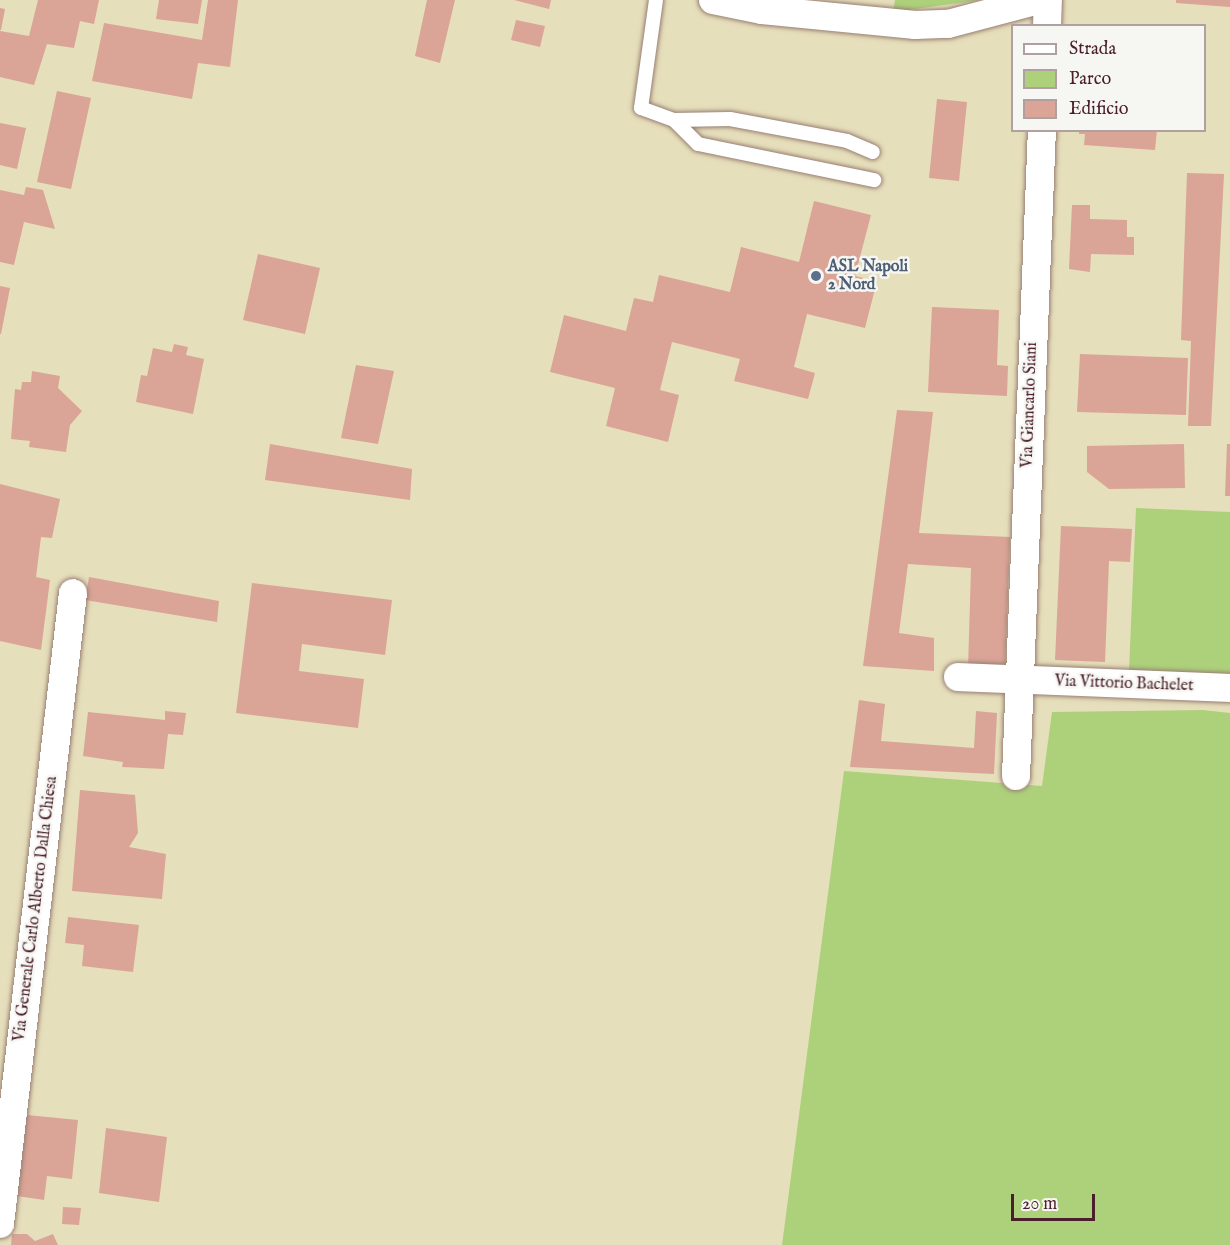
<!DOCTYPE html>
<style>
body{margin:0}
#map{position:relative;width:1230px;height:1245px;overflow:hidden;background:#e6dfbb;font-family:"IM FELL English",serif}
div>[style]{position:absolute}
.green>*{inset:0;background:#add17b}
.building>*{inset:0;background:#daa497}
.roads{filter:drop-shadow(0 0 2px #987f73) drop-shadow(0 0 2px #987f73)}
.lane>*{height:14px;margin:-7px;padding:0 7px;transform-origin:7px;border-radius:7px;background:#fff}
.street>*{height:28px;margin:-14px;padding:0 14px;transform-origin:14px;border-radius:14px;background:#fff}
.dots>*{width:16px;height:16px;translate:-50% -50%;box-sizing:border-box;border:3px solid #f6f6f2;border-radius:50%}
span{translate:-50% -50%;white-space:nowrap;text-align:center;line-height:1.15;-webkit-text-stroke:5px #f6f6f2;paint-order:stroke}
.service-label{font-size:16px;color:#4e5e75;font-weight:700}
.left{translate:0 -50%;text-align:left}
.street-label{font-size:16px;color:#4a1f2b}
.legend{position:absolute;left:1011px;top:24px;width:195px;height:108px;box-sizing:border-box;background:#f6f6f2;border:2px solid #b1a0a2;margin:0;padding:8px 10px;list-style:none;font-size:18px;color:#4a1f2b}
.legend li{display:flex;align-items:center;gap:12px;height:30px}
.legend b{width:30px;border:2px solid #b1a0a2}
.scale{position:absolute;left:1011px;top:1194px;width:84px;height:27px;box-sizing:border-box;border:3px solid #4a1f2b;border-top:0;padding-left:8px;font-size:18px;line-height:21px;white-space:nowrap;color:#4a1f2b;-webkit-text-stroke:4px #f6f6f2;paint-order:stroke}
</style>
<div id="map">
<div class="green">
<i style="clip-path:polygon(895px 0,981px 0,893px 12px)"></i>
<i style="clip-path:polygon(1136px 508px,1230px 512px,1230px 674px,1129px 670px)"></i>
<i style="clip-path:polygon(1203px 710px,1230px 713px,1230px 1245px,782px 1245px,844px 771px,1042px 786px,1052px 712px)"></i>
</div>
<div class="building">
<i style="clip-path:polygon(38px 0,99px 0,94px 24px,80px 21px,74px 48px,47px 44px,34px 85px,0 77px,0 31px,29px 36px)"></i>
<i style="clip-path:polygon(159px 0,202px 0,198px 24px,156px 19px)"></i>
<i style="clip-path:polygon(208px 0,238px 0,230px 67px,198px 63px,192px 99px,92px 81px,104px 23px,202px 40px)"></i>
<i style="clip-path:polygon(427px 0,455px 0,440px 63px,415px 56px)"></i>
<i style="clip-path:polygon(514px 0,551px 0,549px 9px)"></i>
<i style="clip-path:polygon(1176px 0,1230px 0,1230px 7px,1176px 3px)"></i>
<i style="clip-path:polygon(0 8px,5px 9px,1px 30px,0 30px)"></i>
<i style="clip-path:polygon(516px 20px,545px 26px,540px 47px,511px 40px)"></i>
<i style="clip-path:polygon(57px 91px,91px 98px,71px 189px,37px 182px)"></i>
<i style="clip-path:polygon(937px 99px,967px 102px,959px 181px,929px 178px)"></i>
<i style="clip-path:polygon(0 123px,26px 128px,17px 169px,0 165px)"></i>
<i style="clip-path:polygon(1079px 130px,1157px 130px,1155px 150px,1084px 145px,1085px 134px,1079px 134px)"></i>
<i style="clip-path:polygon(1187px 173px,1224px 174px,1211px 426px,1188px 426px,1191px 341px,1181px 340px)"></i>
<i style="clip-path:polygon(26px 187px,43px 190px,55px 229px,24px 222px,14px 265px,0 262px,0 190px,24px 195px)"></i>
<i style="clip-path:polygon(814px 201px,871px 215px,855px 276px,877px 281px,865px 328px,807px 314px,794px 367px,815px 373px,808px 399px,734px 381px,740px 359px,672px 342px,660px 390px,679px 395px,668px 442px,606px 426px,615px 388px,550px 372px,564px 315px,626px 331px,634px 298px,653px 302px,659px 275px,730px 292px,741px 247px,799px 262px)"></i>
<i style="clip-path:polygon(1072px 205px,1090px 205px,1090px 219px,1127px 220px,1127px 237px,1134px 237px,1134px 255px,1091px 254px,1090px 272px,1069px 269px)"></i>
<i style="clip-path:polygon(258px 254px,320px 268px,305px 334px,243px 320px)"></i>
<i style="clip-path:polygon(0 286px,10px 288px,1px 334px,0 334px)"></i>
<i style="clip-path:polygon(932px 307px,999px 310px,997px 365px,1008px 366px,1007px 396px,928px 392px)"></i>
<i style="clip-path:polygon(174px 344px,188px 347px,186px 355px,204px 359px,193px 414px,136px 402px,141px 375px,147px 376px,153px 348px,172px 352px)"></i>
<i style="clip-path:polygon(1080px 354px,1188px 358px,1186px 415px,1077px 412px)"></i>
<i style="clip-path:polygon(356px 365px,394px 371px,378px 444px,341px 438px)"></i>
<i style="clip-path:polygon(32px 371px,60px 376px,58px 388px,82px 411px,70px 425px,66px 452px,29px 447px,30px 441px,11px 439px,15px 389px,21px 390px,22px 382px,31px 382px)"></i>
<i style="clip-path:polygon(897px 410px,933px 412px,919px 533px,1010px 537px,1005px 673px,968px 669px,971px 568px,908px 564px,899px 633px,934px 638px,934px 671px,863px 666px)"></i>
<i style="clip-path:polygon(270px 444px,412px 469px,410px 500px,265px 480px)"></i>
<i style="clip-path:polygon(1184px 444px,1185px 488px,1109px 489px,1087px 472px,1087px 446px)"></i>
<i style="clip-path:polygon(1227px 444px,1230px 444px,1230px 496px,1225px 496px)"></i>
<i style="clip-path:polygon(0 484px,60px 499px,52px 538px,41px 537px,36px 577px,50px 580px,41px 650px,0 641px)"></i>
<i style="clip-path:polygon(1061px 526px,1132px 529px,1130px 562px,1109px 561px,1105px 662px,1055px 660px)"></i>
<i style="clip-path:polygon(89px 577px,219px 601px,217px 622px,85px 600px)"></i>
<i style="clip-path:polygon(252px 583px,392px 600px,385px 655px,302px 644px,299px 671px,364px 679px,358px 728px,236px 713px)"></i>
<i style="clip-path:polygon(859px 700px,885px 704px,881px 741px,974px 748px,976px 711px,997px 713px,994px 774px,850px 767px)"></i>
<i style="clip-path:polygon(165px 711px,186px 713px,183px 735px,168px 734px,164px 769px,122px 767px,123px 762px,83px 756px,88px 712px,165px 720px)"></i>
<i style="clip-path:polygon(80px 790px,135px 795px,138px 833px,129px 847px,166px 854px,162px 899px,72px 891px)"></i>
<i style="clip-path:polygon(68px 917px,139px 925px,133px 972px,82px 966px,84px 945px,65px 943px)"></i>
<i style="clip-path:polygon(27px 1115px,78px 1120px,72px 1179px,47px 1176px,44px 1200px,17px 1196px)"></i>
<i style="clip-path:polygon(106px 1128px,167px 1137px,159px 1202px,99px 1193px)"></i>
<i style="clip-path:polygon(63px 1207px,81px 1208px,79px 1225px,62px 1224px)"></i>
<i style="clip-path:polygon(12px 1234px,27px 1234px,35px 1241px,53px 1234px,58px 1245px,11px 1245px)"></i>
</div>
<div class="roads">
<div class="lane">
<i style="left:656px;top:0;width:109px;rotate:97.9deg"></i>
<i style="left:641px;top:108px;width:35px;rotate:20deg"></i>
<i style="left:674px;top:120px;width:56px;rotate:-1deg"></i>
<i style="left:730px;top:119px;width:119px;rotate:10.6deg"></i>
<i style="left:847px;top:141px;width:28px;rotate:23deg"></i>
<i style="left:674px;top:120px;width:34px;rotate:45deg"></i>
<i style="left:698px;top:144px;width:180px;rotate:11.6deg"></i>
</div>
<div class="street">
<i style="left:713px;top:0;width:50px;rotate:11.5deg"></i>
<i style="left:762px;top:10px;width:154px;rotate:5.6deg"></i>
<i style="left:915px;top:25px;width:33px;rotate:-2deg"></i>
<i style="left:948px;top:24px;width:94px;rotate:-14.8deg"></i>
<i style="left:1047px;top:26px;width:26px;rotate:-88deg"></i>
<i style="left:958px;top:677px;width:272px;rotate:2.3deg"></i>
<i style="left:1016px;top:776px;width:647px;rotate:-87.7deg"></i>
<i style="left:0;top:1224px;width:635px;rotate:-83.4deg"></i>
</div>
</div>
<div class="dots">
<i style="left:816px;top:276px;background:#5c6f8a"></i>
</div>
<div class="service-label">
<span class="left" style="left:828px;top:276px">ASL Napoli<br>2 Nord</span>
</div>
<div class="street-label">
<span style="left:1030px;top:405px;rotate:-88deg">Via Giancarlo Siani</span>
<span style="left:1124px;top:684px;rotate:2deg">Via Vittorio Bachelet</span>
<span style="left:36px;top:909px;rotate:-83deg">Via Generale Carlo Alberto Dalla Chiesa</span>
</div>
<ul class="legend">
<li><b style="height:8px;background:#fff"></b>Strada</li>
<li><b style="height:16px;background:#add17b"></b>Parco</li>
<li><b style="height:16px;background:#daa497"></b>Edificio</li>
</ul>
<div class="scale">20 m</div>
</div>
